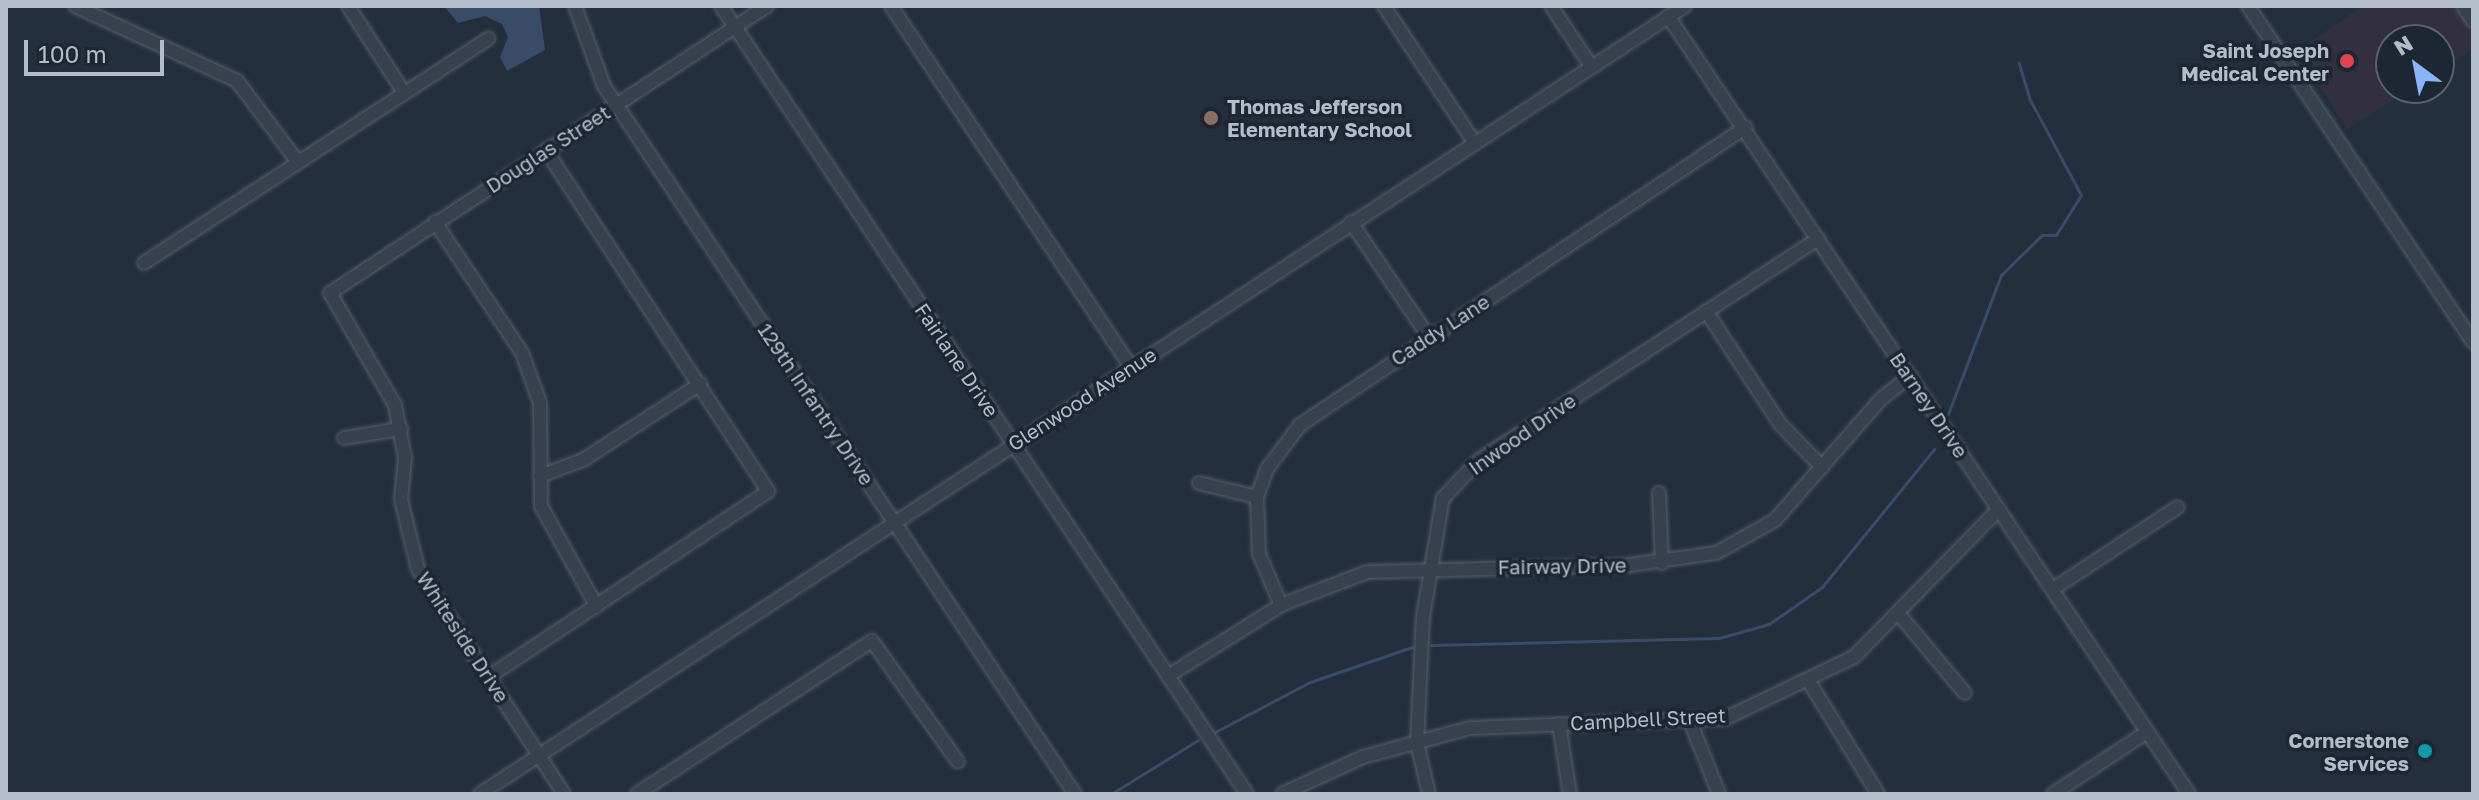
<!DOCTYPE html>
<style>
body{margin:0}
#map{position:relative;width:2479px;height:800px;overflow:hidden;background:#242f3e;font-family:"Golos Text",sans-serif}
div>[style]{position:absolute}
.medical>*{inset:0;background:#32303f}
.water>*{inset:0;background:#394c67}
.stream>*{height:3px;margin:-1.5px;padding:0 1.5px;transform-origin:1.5px;border-radius:1.5px;background:#394c67}
.roads{filter:drop-shadow(0 0 2px #565f6c) drop-shadow(0 0 2px #565f6c)}
.minor>*{height:12px;margin:-6px;padding:0 6px;transform-origin:6px;border-radius:6px;background:#38414e}
.dots>*{width:22px;height:22px;translate:-50% -50%;box-sizing:border-box;border:4px solid #1d2633;border-radius:50%}
span{translate:-50% -50%;white-space:nowrap;text-align:center;line-height:1.15;-webkit-text-stroke:7px #1d2633;paint-order:stroke}
.poi-label{font-size:20px;color:#b4bcc9;font-weight:700}
.right{translate:-100% -50%;text-align:right}
.left{translate:0 -50%;text-align:left}
.street-label{font-size:20px;color:#b4bcc9}
.frame{position:absolute;inset:0;border:8px solid #b4bcc9;pointer-events:none}
.north{position:absolute;left:2375px;top:24px;width:80px;height:80px;box-sizing:border-box;background:#1d2633;border:2px solid #59626f;border-radius:50%;rotate:328deg;font-size:22px;font-weight:700;line-height:32px;text-align:center;color:#b4bcc9}
.north::after{content:'';display:block;margin:auto;width:28px;height:36px;background:#8ab4f8;clip-path:polygon(50% 0,100% 100%,50% 72%,0 100%)}
.scale{position:absolute;left:24px;top:40px;width:140px;height:36px;box-sizing:border-box;border:4px solid #b4bcc9;border-top:0;padding-left:10px;font-size:24px;line-height:28px;white-space:nowrap;color:#b4bcc9;-webkit-text-stroke:6px #1d2633;paint-order:stroke}
</style>
<div id="map">
<div class="medical">
<i style="clip-path:polygon(2363px 6px,2473px 6px,2473px 49px,2439px 71px,2439px 40px,2391px 40px,2391px 88px,2412px 88px,2347px 129px,2297px 51px)"></i>
</div>
<div class="water">
<i style="clip-path:polygon(444px 6px,539px 6px,545px 50px,507px 71px,500px 57px,508px 37px,502px 24px,485px 16px,458px 23px)"></i>
</div>
<div class="stream">
<i style="left:1948px;top:414px;width:149px;rotate:-69.1deg"></i>
<i style="left:2001px;top:275px;width:57px;rotate:-44.3deg"></i>
<i style="left:2042px;top:235px;width:14px"></i>
<i style="left:2056px;top:235px;width:47px;rotate:-58deg"></i>
<i style="left:2081px;top:195px;width:108px;rotate:-118.2deg"></i>
<i style="left:2030px;top:100px;width:39px;rotate:-107deg"></i>
<i style="left:1431px;top:645px;width:288px;rotate:-1.4deg"></i>
<i style="left:1719px;top:638px;width:52px;rotate:-15.6deg"></i>
<i style="left:1769px;top:624px;width:65px;rotate:-34.9deg"></i>
<i style="left:1822px;top:587px;width:178px;rotate:-50.9deg"></i>
<i style="left:1215px;top:732px;width:107px;rotate:-27.8deg"></i>
<i style="left:1310px;top:682px;width:108px;rotate:-18.9deg"></i>
<i style="left:1111px;top:794px;width:102px;rotate:-31.8deg"></i>
</div>
<div class="roads">
<div class="minor">
<i style="left:75px;top:6px;width:179px;rotate:24.8deg"></i>
<i style="left:237px;top:81px;width:100px;rotate:53.1deg"></i>
<i style="left:348px;top:6px;width:101px;rotate:57.1deg"></i>
<i style="left:575px;top:6px;width:85px;rotate:70.1deg"></i>
<i style="left:604px;top:86px;width:850px;rotate:56.37deg"></i>
<i style="left:721px;top:6px;width:947px;rotate:56.28deg"></i>
<i style="left:891px;top:6px;width:433px;rotate:56.4deg"></i>
<i style="left:1384px;top:6px;width:163px;rotate:56.5deg"></i>
<i style="left:1551px;top:6px;width:72px;rotate:56.3deg"></i>
<i style="left:2248px;top:6px;width:404px;rotate:56.2deg"></i>
<i style="left:2463px;top:6px;width:18px;rotate:56deg"></i>
<i style="left:1668px;top:16px;width:936px;rotate:56.19deg"></i>
<i style="left:435px;top:222px;width:157px;rotate:56.4deg"></i>
<i style="left:522px;top:353px;width:53px;rotate:70.2deg"></i>
<i style="left:540px;top:403px;width:103px;rotate:89.4deg"></i>
<i style="left:541px;top:506px;width:115px;rotate:61deg"></i>
<i style="left:1351px;top:222px;width:139px;rotate:55.9deg"></i>
<i style="left:144px;top:263px;width:411px;rotate:-33.1deg"></i>
<i style="left:1706px;top:311px;width:136px;rotate:56.7deg"></i>
<i style="left:1781px;top:425px;width:59px;rotate:45.7deg"></i>
<i style="left:344px;top:438px;width:58px;rotate:-9deg"></i>
<i style="left:540px;top:476px;width:46px;rotate:-20.4deg"></i>
<i style="left:583px;top:460px;width:140px;rotate:-33deg"></i>
<i style="left:1199px;top:483px;width:60px;rotate:13.6deg"></i>
<i style="left:1659px;top:493px;width:70px;rotate:87.5deg"></i>
<i style="left:2053px;top:589px;width:149px;rotate:-33.3deg"></i>
<i style="left:1281px;top:605px;width:56px;rotate:-113.3deg"></i>
<i style="left:1259px;top:554px;width:57px;rotate:-92deg"></i>
<i style="left:1257px;top:497px;width:30px;rotate:-70deg"></i>
<i style="left:1267px;top:469px;width:55px;rotate:-53.1deg"></i>
<i style="left:1300px;top:425px;width:536px;rotate:-33.75deg"></i>
<i style="left:1898px;top:613px;width:104px;rotate:50.1deg"></i>
<i style="left:490px;top:676px;width:334px;rotate:-33.6deg"></i>
<i style="left:768px;top:491px;width:407px;rotate:-123.1deg"></i>
<i style="left:1168px;top:676px;width:133px;rotate:-32.1deg"></i>
<i style="left:1281px;top:605px;width:92px;rotate:-21deg"></i>
<i style="left:1367px;top:572px;width:262px;rotate:-1.5deg"></i>
<i style="left:1629px;top:565px;width:88px;rotate:-7.9deg"></i>
<i style="left:1716px;top:553px;width:68px;rotate:-29.2deg"></i>
<i style="left:1775px;top:520px;width:161px;rotate:-48.8deg"></i>
<i style="left:1881px;top:399px;width:37px;rotate:-38deg"></i>
<i style="left:1808px;top:680px;width:134px;rotate:58.4deg"></i>
<i style="left:1690px;top:721px;width:79px;rotate:68.3deg"></i>
<i style="left:1559px;top:724px;width:71px;rotate:81.1deg"></i>
<i style="left:480px;top:794px;width:1440px;rotate:-33.18deg"></i>
<i style="left:564px;top:794px;width:268px;rotate:-123deg"></i>
<i style="left:418px;top:569px;width:71px;rotate:-103.8deg"></i>
<i style="left:401px;top:500px;width:42px;rotate:-84.6deg"></i>
<i style="left:405px;top:458px;width:54px;rotate:-100.7deg"></i>
<i style="left:395px;top:405px;width:129px;rotate:-120.1deg"></i>
<i style="left:330px;top:293px;width:523px;rotate:-33.29deg"></i>
<i style="left:637px;top:794px;width:280px;rotate:-33.1deg"></i>
<i style="left:872px;top:641px;width:148px;rotate:54.6deg"></i>
<i style="left:1282px;top:794px;width:89px;rotate:-24.6deg"></i>
<i style="left:1363px;top:757px;width:111px;rotate:-15.2deg"></i>
<i style="left:1470px;top:728px;width:256px;rotate:-2.2deg"></i>
<i style="left:1726px;top:718px;width:142px;rotate:-25.5deg"></i>
<i style="left:1854px;top:657px;width:207px;rotate:-45.6deg"></i>
<i style="left:1429px;top:794px;width:52px;rotate:-103.2deg"></i>
<i style="left:1417px;top:743px;width:126px;rotate:-87.3deg"></i>
<i style="left:1423px;top:617px;width:121px;rotate:-80.5deg"></i>
<i style="left:1443px;top:498px;width:52px;rotate:-46.5deg"></i>
<i style="left:1479px;top:460px;width:405px;rotate:-33.1deg"></i>
<i style="left:2053px;top:794px;width:113px;rotate:-33.4deg"></i>
</div>
</div>
<div class="dots">
<i style="left:2347px;top:61px;background:#e0444e"></i>
<i style="left:1211px;top:118px;background:#8d6e63"></i>
<i style="left:2425px;top:751px;background:#0f9aa8"></i>
</div>
<div class="poi-label">
<span class="right" style="left:2329px;top:62px">Saint Joseph<br>Medical Center</span>
<span class="left" style="left:1227px;top:118px">Thomas Jefferson<br>Elementary School</span>
<span class="right" style="left:2409px;top:752px">Cornerstone<br>Services</span>
</div>
<div class="street-label">
<span style="left:548px;top:149px;rotate:-33deg">Douglas Street</span>
<span style="left:1440px;top:330px;rotate:-33deg">Caddy Lane</span>
<span style="left:957px;top:360px;rotate:56deg">Fairlane Drive</span>
<span style="left:1082px;top:399px;rotate:-33deg">Glenwood Avenue</span>
<span style="left:816px;top:404px;rotate:56deg">129th Infantry Drive</span>
<span style="left:1929px;top:405px;rotate:56deg">Barney Drive</span>
<span style="left:1522px;top:434px;rotate:-35deg">Inwood Drive</span>
<span style="left:1562px;top:566px;rotate:-1deg">Fairway Drive</span>
<span style="left:463px;top:637px;rotate:57deg">Whiteside Drive</span>
<span style="left:1648px;top:719px;rotate:-3deg">Campbell Street</span>
</div>
<div class="frame"></div>
<div class="north">N</div>
<div class="scale">100 m</div>
</div>
